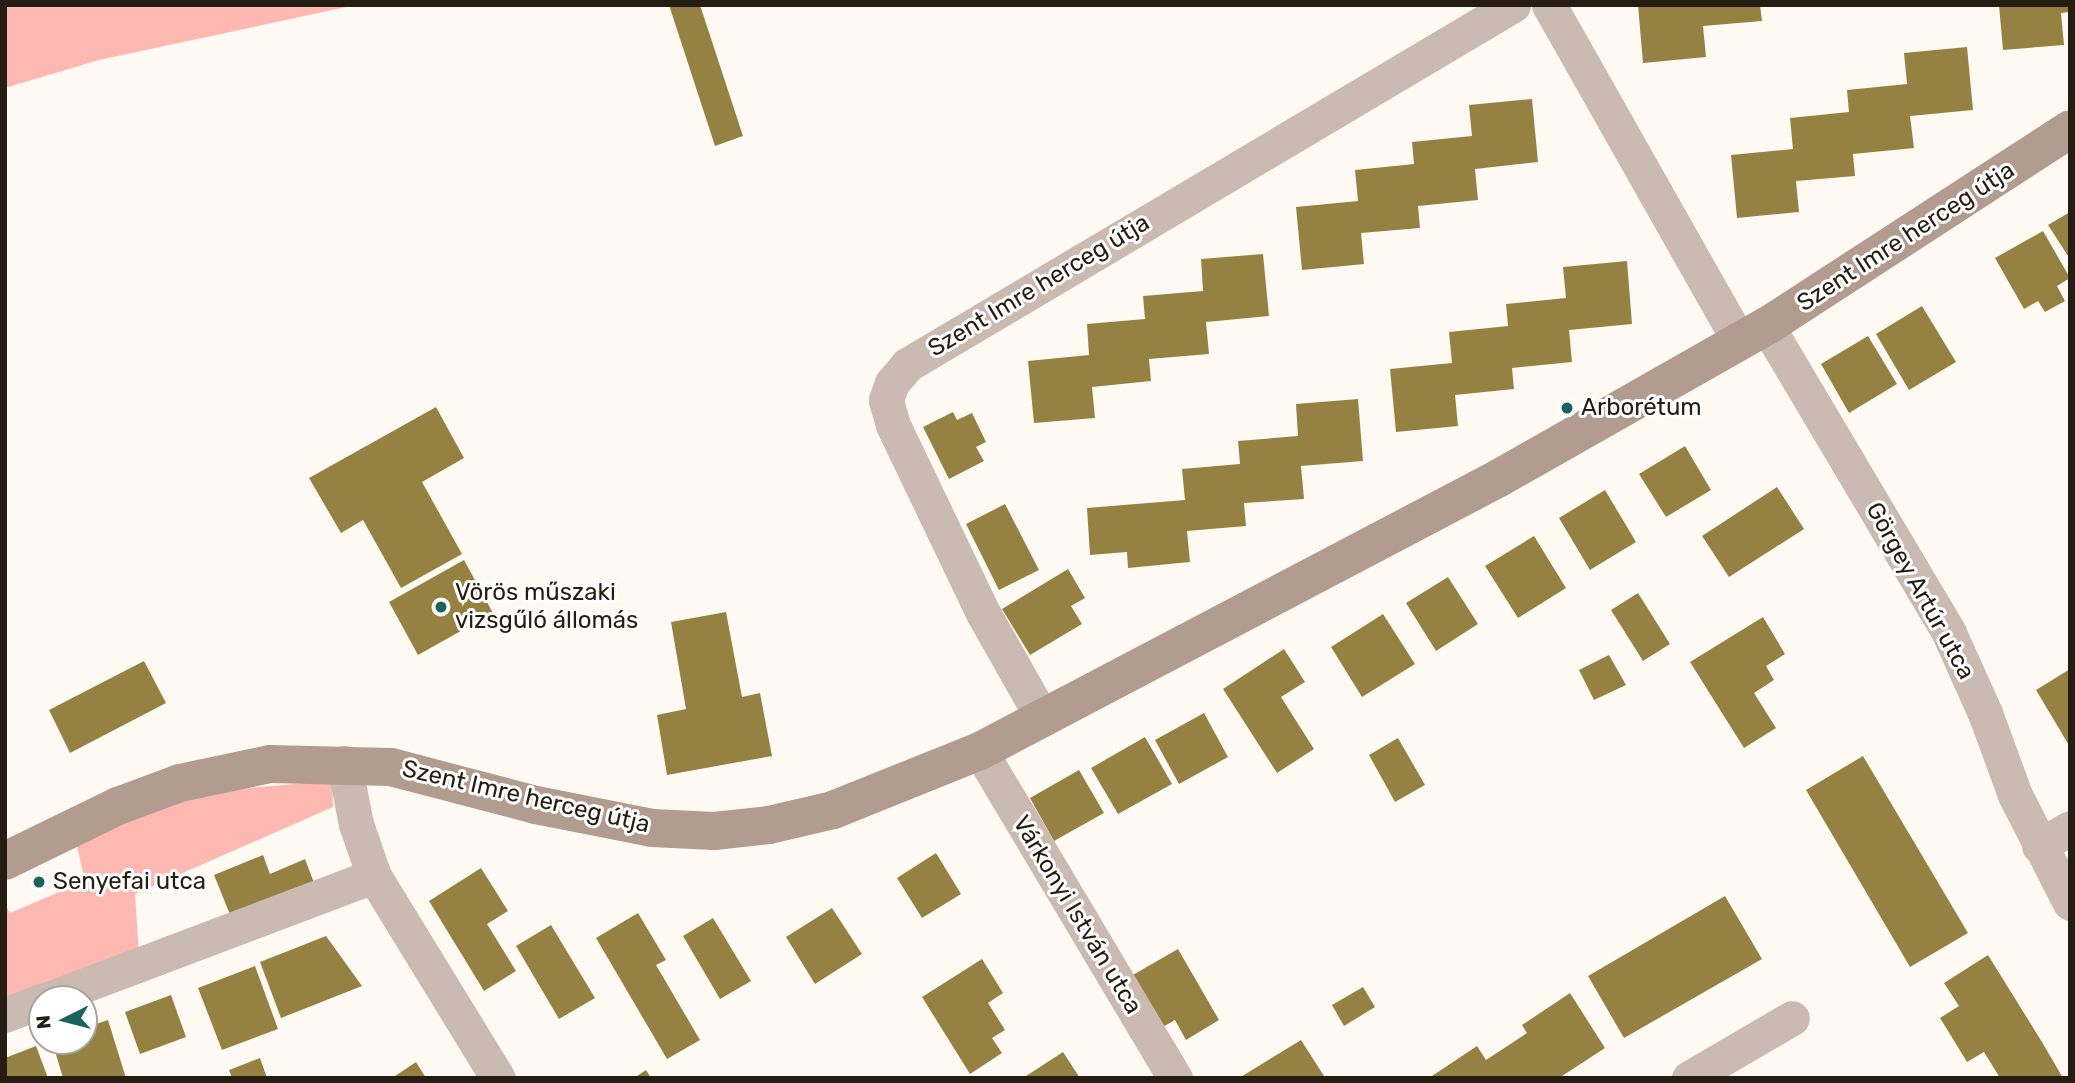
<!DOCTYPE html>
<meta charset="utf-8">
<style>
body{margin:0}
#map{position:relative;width:2075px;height:1083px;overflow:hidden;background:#fef9f3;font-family:Rubik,sans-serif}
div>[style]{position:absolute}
.green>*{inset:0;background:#fcb8b1}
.building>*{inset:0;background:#958242}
.minor>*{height:35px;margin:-17.5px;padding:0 17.5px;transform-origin:17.5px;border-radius:17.5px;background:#cabab2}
.secondary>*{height:38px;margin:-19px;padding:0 19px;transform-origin:19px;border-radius:19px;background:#b29b8f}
.dots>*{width:19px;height:19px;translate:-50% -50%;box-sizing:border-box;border:4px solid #fff;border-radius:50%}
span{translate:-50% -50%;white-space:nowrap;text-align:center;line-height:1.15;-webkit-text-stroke:6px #fff;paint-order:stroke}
.street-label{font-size:24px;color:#261d12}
.poi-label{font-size:24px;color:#261d12}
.left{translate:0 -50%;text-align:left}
.frame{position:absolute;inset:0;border:7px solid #261d12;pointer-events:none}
.north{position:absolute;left:28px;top:985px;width:70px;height:70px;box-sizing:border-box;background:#fff;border:2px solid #a8a5a0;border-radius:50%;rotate:264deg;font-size:19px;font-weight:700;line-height:28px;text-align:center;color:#261d12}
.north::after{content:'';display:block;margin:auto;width:24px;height:32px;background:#1a645b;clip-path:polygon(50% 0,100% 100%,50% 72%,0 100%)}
</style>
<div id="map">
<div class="green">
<i style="clip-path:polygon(5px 5px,356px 5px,99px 60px,5px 88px)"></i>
<i style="clip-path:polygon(332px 781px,333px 807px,135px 894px,139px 954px,5px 1009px,5px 904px,10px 913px,85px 881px,75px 838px,202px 792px)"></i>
</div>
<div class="building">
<i style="clip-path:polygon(669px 5px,700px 5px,743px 136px,715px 146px)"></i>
<i style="clip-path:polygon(1638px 5px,1760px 5px,1762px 21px,1703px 26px,1706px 57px,1643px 63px)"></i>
<i style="clip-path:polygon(1999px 5px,2070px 5px,2070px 12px,2061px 13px,2064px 45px,2003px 50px)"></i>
<i style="clip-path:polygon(1967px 47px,1973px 110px,1910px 116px,1914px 148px,1853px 154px,1855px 176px,1796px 181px,1799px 212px,1737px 218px,1731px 155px,1793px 149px,1790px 118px,1849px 112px,1847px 90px,1907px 84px,1904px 53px)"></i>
<i style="clip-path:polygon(1532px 99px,1538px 162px,1475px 169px,1478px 200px,1418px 206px,1420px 228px,1361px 233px,1364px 264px,1302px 270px,1296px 207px,1358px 201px,1355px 170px,1414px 164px,1412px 142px,1472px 136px,1469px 105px)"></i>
<i style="clip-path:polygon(2070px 212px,2070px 259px,2048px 225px)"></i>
<i style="clip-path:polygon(2043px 231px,2070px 278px,2057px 286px,2065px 301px,2045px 312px,2038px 301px,2024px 309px,1995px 258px)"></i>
<i style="clip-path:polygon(1263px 254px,1269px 316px,1206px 322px,1209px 354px,1149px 359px,1151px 381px,1092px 387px,1095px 418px,1034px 423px,1028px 361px,1089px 355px,1087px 324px,1145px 319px,1143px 296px,1203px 291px,1201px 259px)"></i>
<i style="clip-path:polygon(1627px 261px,1632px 324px,1569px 330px,1572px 362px,1512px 368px,1514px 389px,1455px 395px,1458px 426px,1396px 432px,1390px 369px,1452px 363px,1449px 332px,1508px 326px,1506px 304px,1566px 298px,1563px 267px)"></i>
<i style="clip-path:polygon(1922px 306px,1956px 362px,1909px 390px,1876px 334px)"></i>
<i style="clip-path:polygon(1868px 336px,1897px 384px,1849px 413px,1821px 364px)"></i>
<i style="clip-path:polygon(1358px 399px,1363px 461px,1301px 466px,1304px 499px,1244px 503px,1246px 526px,1187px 531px,1190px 562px,1128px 568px,1127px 552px,1090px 555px,1087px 508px,1185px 500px,1182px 469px,1240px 464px,1238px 441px,1298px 436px,1296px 404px)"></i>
<i style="clip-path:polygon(436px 407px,464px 458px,422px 482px,462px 554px,401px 588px,363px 520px,341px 533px,309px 478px)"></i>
<i style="clip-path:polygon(953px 412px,957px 420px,972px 413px,986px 442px,976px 447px,984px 461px,949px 479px,923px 427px)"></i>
<i style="clip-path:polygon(1685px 446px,1711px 490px,1666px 517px,1639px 474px)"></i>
<i style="clip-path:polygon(1777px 487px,1804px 529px,1729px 577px,1702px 536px)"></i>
<i style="clip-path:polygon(1605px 490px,1636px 542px,1590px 570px,1559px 518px)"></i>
<i style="clip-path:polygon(1005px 504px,1039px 570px,999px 590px,966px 524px)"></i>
<i style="clip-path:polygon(1534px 536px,1566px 588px,1518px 618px,1485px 566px)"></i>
<i style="clip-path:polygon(464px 560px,493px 613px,418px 655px,389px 602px)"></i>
<i style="clip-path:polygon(1068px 569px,1085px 598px,1071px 606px,1082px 624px,1030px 655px,1002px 609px)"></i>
<i style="clip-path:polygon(1448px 577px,1478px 624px,1436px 651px,1406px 603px)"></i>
<i style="clip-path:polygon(1638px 593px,1670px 644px,1643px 661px,1611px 610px)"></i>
<i style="clip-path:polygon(726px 612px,742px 697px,760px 693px,772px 756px,667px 775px,657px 715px,686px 709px,671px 622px)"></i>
<i style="clip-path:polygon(1383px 614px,1415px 664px,1362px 697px,1331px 647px)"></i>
<i style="clip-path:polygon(1763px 617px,1785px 654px,1766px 666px,1774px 680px,1754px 693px,1776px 728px,1744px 748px,1690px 662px)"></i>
<i style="clip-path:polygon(1284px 649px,1305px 682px,1281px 697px,1314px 749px,1277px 773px,1223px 689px)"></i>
<i style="clip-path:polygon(1609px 655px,1626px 685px,1594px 700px,1579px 670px)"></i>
<i style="clip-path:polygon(144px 661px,166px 703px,70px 753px,49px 710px)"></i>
<i style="clip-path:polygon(2070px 669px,2070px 747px,2036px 690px)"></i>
<i style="clip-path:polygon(1204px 713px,1228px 757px,1179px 784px,1155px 740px)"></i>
<i style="clip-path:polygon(1145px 737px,1172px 784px,1118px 814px,1091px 768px)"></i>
<i style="clip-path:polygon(1398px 738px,1425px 785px,1395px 802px,1369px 755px)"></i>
<i style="clip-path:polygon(1863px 756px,1968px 933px,1910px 967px,1806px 790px)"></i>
<i style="clip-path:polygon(1079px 770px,1104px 813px,1054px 841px,1030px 798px)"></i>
<i style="clip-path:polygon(936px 853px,961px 894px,922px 918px,897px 878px)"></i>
<i style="clip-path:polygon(263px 855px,270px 874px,305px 859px,316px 888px,233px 922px,214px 875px)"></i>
<i style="clip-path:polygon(481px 868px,508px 911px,487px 924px,516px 971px,484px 991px,429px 901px)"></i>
<i style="clip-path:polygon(1725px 896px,1762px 959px,1624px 1038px,1588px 976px)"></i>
<i style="clip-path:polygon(832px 908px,862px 954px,815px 984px,786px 937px)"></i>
<i style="clip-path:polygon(638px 913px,666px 960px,656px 965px,700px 1040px,667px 1059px,596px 938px)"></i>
<i style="clip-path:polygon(713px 918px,751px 981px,720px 999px,683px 936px)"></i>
<i style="clip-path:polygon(551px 925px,595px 998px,559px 1019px,516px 946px)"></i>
<i style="clip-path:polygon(326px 936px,362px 986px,281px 1018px,260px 962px)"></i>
<i style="clip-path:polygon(1178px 949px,1219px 1020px,1186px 1040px,1175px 1020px,1161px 1028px,1131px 976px)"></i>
<i style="clip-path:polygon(1988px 955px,2042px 1042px,2063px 1078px,2000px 1078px,1984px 1052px,1967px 1062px,1953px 1039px,1940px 1018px,1959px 1006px,1944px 983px)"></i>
<i style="clip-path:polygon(982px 959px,1003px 993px,988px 1003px,1005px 1030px,992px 1038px,1002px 1053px,970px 1074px,922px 997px)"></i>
<i style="clip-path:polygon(255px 966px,278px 1029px,222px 1050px,198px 988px)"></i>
<i style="clip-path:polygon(1363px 987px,1375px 1007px,1344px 1026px,1332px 1005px)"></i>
<i style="clip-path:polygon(1570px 993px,1605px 1048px,1559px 1078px,1429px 1078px,1477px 1046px,1486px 1060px,1527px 1033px,1522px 1025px)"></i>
<i style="clip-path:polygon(171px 995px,186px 1037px,140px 1054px,125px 1012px)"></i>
<i style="clip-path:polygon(108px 1020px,126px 1078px,63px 1078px,52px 1041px,84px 1041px,84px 1028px)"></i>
<i style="clip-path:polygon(1301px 1040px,1324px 1076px,1239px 1078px)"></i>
<i style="clip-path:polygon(36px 1046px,48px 1078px,5px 1078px,5px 1058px)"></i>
<i style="clip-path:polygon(1063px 1052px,1080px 1078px,1023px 1078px)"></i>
<i style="clip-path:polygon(260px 1058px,267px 1078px,232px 1078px,229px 1070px)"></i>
<i style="clip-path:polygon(416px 1062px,426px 1078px,392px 1078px)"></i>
<i style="clip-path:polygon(646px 1070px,651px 1078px,634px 1078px)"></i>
</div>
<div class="minor">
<i style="left:1549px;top:5px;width:386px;rotate:60.5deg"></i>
<i style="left:1767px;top:326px;width:357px;rotate:59.3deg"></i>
<i style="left:1949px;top:633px;width:88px;rotate:65.8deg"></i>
<i style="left:1985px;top:713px;width:87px;rotate:69.9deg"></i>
<i style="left:2015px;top:795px;width:121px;rotate:63deg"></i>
<i style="left:1043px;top:719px;width:122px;rotate:-119.5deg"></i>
<i style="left:983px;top:613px;width:208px;rotate:-115.6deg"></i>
<i style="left:893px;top:425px;width:26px;rotate:-106deg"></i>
<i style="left:886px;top:400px;width:18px;rotate:-71deg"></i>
<i style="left:892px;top:383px;width:23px;rotate:-50deg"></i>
<i style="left:907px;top:365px;width:705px;rotate:-30.71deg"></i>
<i style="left:980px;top:751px;width:381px;rotate:59.2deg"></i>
<i style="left:344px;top:763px;width:62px;rotate:78.9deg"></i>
<i style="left:356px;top:824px;width:55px;rotate:70.9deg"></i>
<i style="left:374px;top:876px;width:237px;rotate:58.5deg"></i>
<i style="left:2039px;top:846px;width:36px;rotate:-30deg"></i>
<i style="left:48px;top:999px;width:348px;rotate:-20.7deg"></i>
<i style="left:5px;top:1015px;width:40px;rotate:-21deg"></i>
<i style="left:1689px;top:1078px;width:119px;rotate:-30.2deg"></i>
</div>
<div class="secondary">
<i style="left:5px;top:861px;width:126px;rotate:-26deg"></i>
<i style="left:118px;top:806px;width:66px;rotate:-20.4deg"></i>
<i style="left:180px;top:783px;width:92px;rotate:-11.9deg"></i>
<i style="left:270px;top:764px;width:121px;rotate:1.4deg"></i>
<i style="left:391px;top:767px;width:150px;rotate:14.7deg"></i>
<i style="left:536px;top:805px;width:118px;rotate:11.2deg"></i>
<i style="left:652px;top:828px;width:62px;rotate:2.8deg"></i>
<i style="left:714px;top:831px;width:55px;rotate:-6.2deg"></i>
<i style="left:769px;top:825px;width:66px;rotate:-13.2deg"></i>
<i style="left:833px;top:810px;width:158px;rotate:-21.9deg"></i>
<i style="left:980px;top:751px;width:586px;rotate:-27.74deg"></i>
<i style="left:1499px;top:478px;width:308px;rotate:-29.6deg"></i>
<i style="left:1767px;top:326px;width:361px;rotate:-33deg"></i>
</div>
<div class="dots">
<i style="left:1567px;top:408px;background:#1a645b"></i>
<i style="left:441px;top:607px;background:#1a645b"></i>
<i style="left:39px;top:882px;background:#1a645b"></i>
</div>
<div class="street-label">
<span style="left:1906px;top:237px;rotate:-33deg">Szent Imre herceg útja</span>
<span style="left:1039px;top:286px;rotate:-31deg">Szent Imre herceg útja</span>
<span style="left:1920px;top:591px;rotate:61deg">Görgey Artúr utca</span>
<span style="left:526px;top:797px;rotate:13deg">Szent Imre herceg útja</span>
<span style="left:1077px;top:915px;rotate:59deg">Várkonyi István utca</span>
</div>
<div class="poi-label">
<span class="left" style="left:1581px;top:408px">Arborétum</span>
<span class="left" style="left:455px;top:607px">Vörös műszaki<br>vizsgűló állomás</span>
<span class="left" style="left:53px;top:882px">Senyefai utca</span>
</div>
<div class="frame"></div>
<div class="north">N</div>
</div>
